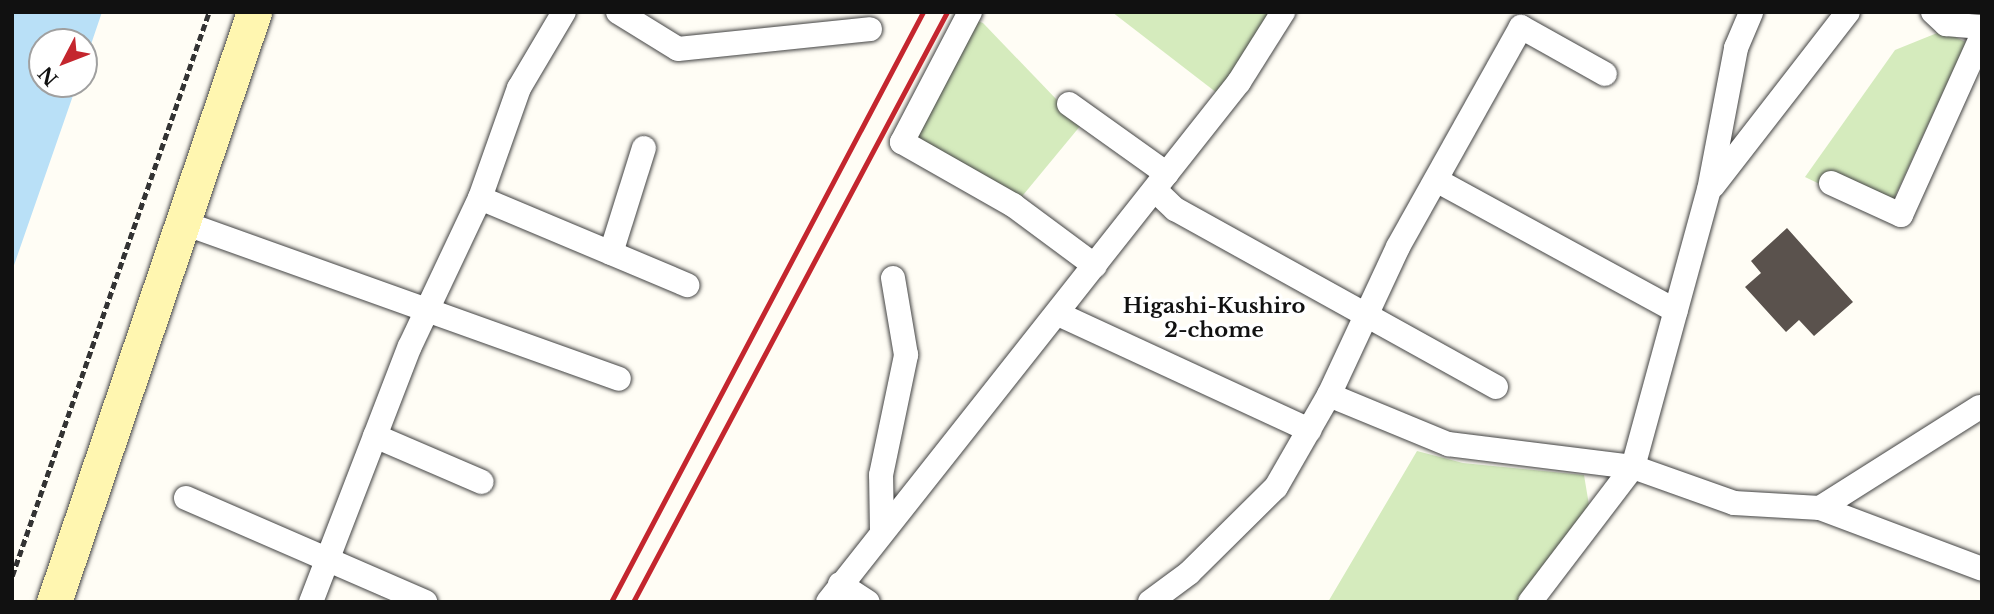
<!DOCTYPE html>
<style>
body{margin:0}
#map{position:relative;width:1994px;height:614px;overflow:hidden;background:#fffdf5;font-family:"Libre Baskerville",serif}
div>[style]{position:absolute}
.green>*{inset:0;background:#d5ebbd}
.water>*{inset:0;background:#b9e0f7}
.building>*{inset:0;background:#5a524d}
.path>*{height:4.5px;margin-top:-2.25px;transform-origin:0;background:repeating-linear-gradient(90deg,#333 0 7px,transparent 0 10.5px)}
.roads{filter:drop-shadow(0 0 2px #444) drop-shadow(0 0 2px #444)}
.street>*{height:24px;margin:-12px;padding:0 12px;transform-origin:12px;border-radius:12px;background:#fff}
.secondary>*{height:35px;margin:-17.5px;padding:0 17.5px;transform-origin:17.5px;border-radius:17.5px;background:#fff6b0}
.rail>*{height:5px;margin:-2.5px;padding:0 2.5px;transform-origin:2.5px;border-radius:2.5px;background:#c4262e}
span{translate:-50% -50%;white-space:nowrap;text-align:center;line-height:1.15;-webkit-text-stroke:7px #fff;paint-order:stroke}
.neighbourhood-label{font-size:21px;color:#111;font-weight:700}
.frame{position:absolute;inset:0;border:14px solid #111;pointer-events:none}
.north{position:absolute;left:28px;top:28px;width:70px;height:70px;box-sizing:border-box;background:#fff;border:2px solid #a0a0a0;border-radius:50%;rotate:228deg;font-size:19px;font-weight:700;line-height:28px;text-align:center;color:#111}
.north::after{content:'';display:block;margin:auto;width:24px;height:32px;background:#c4262e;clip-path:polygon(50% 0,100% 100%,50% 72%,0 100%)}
</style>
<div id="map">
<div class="green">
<i style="clip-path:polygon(1112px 12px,1273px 12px,1217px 93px)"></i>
<i style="clip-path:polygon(972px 19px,983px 23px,1081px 125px,1019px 200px,915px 138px)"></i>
<i style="clip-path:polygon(1942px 31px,1966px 42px,1886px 216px,1805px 177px,1895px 50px)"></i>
<i style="clip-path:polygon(1417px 451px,1463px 463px,1584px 475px,1590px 511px,1518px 602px,1328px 602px)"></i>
</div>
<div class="water">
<i style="clip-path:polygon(12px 12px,102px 12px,84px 65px,84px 42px,42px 42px,42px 84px,77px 84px,12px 271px)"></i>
</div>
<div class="building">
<i style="clip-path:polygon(1787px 228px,1853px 302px,1814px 336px,1799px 320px,1786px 332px,1745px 287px,1761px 273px,1751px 261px)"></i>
</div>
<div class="path">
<i style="left:12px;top:576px;width:597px;rotate:-70.75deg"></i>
</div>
<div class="roads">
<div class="street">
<i style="left:618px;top:12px;width:70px;rotate:31.7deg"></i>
<i style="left:678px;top:49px;width:193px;rotate:-5.9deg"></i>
<i style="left:970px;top:12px;width:147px;rotate:117.6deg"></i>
<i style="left:902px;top:142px;width:128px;rotate:29.6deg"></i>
<i style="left:1013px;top:205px;width:102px;rotate:36.6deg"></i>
<i style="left:1933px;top:12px;width:18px;rotate:43deg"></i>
<i style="left:1946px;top:24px;width:36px;rotate:5deg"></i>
<i style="left:1069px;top:104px;width:120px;rotate:35.5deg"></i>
<i style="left:1436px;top:180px;width:273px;rotate:28.6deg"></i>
<i style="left:1831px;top:183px;width:77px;rotate:24.6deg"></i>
<i style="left:1901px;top:215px;width:196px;rotate:-65.7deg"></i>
<i style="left:1713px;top:186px;width:220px;rotate:-52.2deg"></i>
<i style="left:1155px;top:190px;width:28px;rotate:44deg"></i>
<i style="left:1175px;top:209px;width:367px;rotate:29deg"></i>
<i style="left:480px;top:198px;width:225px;rotate:22.8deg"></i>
<i style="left:181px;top:222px;width:465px;rotate:19.7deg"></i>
<i style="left:611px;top:253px;width:110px;rotate:-72.6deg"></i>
<i style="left:1058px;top:314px;width:277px;rotate:24.8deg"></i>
<i style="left:1329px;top:395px;width:129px;rotate:22.4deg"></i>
<i style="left:1448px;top:444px;width:186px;rotate:7.1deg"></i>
<i style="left:1633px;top:467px;width:107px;rotate:19.6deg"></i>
<i style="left:1734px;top:503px;width:86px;rotate:3.3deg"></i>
<i style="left:1820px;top:508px;width:173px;rotate:20.6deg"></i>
<i style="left:375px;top:436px;width:116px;rotate:23.3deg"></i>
<i style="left:186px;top:498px;width:261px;rotate:23.5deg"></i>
<i style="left:1820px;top:508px;width:189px;rotate:-32.3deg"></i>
<i style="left:882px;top:530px;width:55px;rotate:-91deg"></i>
<i style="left:881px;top:475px;width:123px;rotate:-78.2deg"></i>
<i style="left:906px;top:355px;width:78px;rotate:-99.6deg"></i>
<i style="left:840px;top:584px;width:33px;rotate:33deg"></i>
<i style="left:311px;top:602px;width:274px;rotate:-68.9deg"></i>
<i style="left:410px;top:346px;width:164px;rotate:-64.7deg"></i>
<i style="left:480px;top:198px;width:117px;rotate:-70.5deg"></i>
<i style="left:519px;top:88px;width:88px;rotate:-59.4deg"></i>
<i style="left:828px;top:602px;width:663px;rotate:-51.68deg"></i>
<i style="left:1239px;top:82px;width:83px;rotate:-57.8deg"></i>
<i style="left:1150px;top:602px;width:49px;rotate:-36.6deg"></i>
<i style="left:1189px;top:573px;width:122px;rotate:-44.7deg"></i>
<i style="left:1276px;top:487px;width:106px;rotate:-60.1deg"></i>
<i style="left:1329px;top:395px;width:163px;rotate:-65deg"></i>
<i style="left:1398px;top:247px;width:252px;rotate:-60.8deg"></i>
<i style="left:1521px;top:27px;width:96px;rotate:29.2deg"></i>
<i style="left:1530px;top:602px;width:170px;rotate:-52.7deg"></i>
<i style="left:1633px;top:467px;width:287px;rotate:-74.7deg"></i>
<i style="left:1709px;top:190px;width:145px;rotate:-79.2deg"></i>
<i style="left:1736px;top:48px;width:39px;rotate:-67deg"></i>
</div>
<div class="secondary">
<i style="left:54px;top:602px;width:623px;rotate:-71.27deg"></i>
</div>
</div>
<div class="rail">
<i style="left:611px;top:602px;width:667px;rotate:-62.13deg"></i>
<i style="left:633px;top:602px;width:668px;rotate:-61.98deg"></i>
</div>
<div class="neighbourhood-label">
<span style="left:1214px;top:318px">Higashi-Kushiro<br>2-chome</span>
</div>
<div class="frame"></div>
<div class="north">N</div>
</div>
